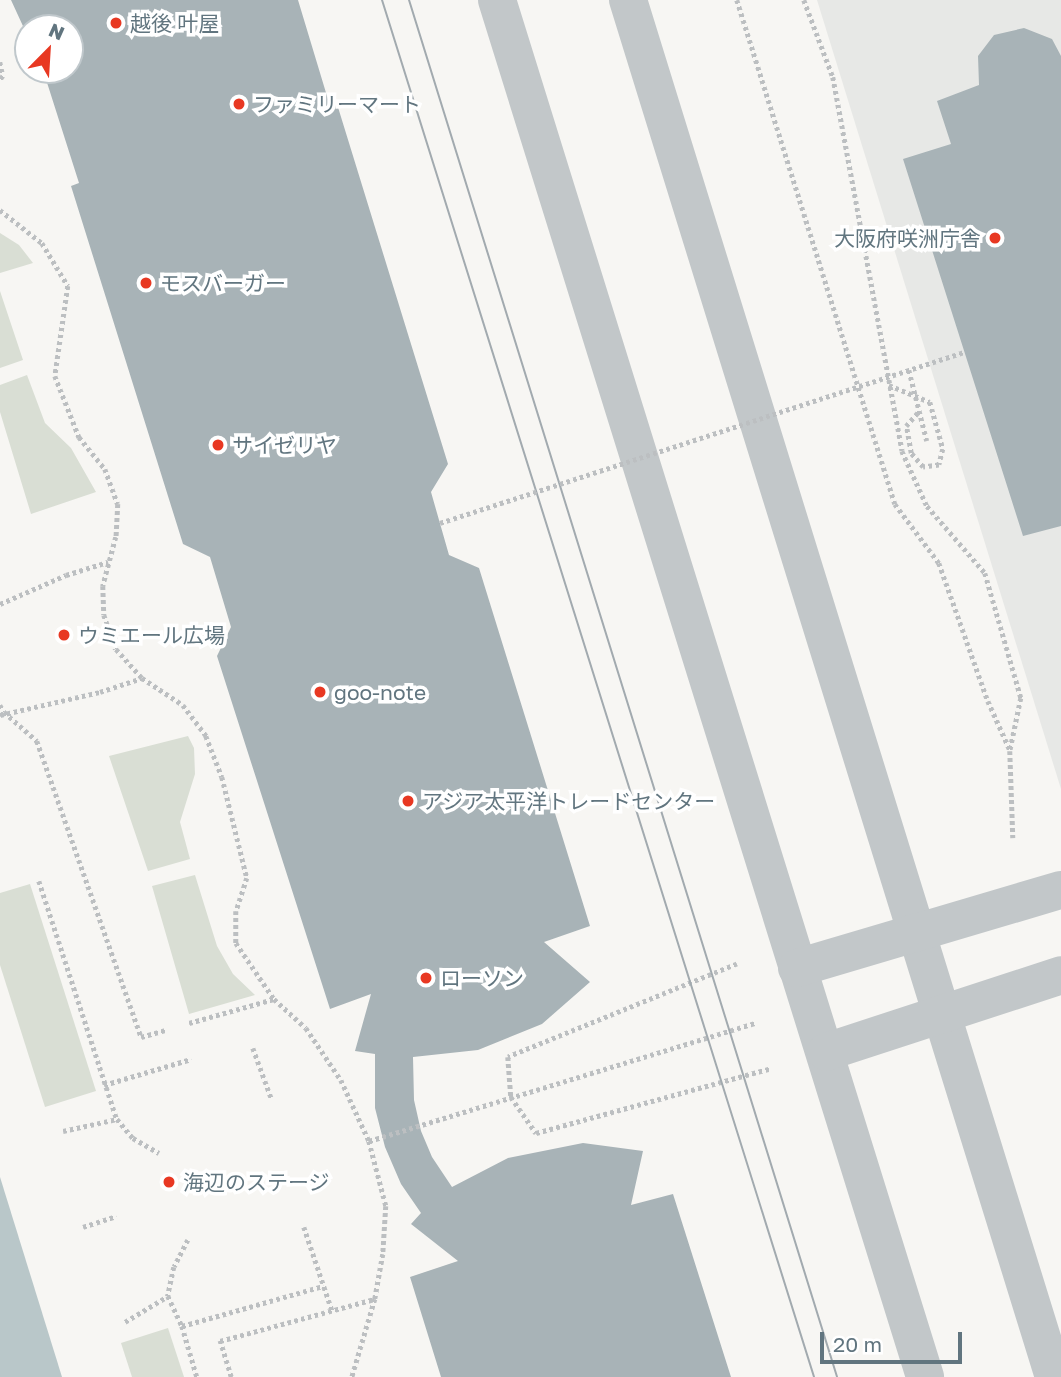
<!DOCTYPE html>
<meta charset="utf-8">
<style>
body{margin:0}
#map{position:relative;width:1061px;height:1377px;overflow:hidden;background:#f7f6f3;font-family:"Golos Text","Noto Sans JP",sans-serif}
div>[style]{position:absolute}
.built>*{inset:0;background:#e7e8e6}
.green>*{inset:0;background:#d9ded4}
.water>*{inset:0;background:#b9c7c9}
.building>*{inset:0;background:#a8b3b7}
.path>*{height:4.5px;margin-top:-2.25px;transform-origin:0;background:repeating-linear-gradient(90deg,#bcbfc1 0 3.5px,transparent 0 7px)}
.tertiary>*{height:38px;margin:-19px;padding:0 19px;transform-origin:19px;border-radius:19px;background:#c2c7c9}
.tram>*{height:2px;margin:-1px;padding:0 1px;transform-origin:1px;border-radius:1px;background:#a2aaaf}
.path-bridge>*{height:4.5px;margin-top:-2.25px;transform-origin:0;background:repeating-linear-gradient(90deg,#bcbfc1 0 3.5px,transparent 0 7px)}
.dots>*{width:19px;height:19px;translate:-50% -50%;box-sizing:border-box;border:4px solid #fff;border-radius:50%}
span{translate:-50% -50%;white-space:nowrap;text-align:center;line-height:1.15;-webkit-text-stroke:7px #fff;paint-order:stroke}
.poi-label{font-size:21px;color:#61757f}
.left{translate:0 -50%;text-align:left}
.right{translate:-100% -50%;text-align:right}
.north{position:absolute;left:14px;top:14px;width:70px;height:70px;box-sizing:border-box;background:#fff;border:2px solid #c0c8cc;border-radius:50%;rotate:24deg;font-size:19px;font-weight:700;line-height:28px;text-align:center;color:#61757f}
.north::after{content:'';display:block;margin:auto;width:24px;height:32px;background:#e83822;clip-path:polygon(50% 0,100% 100%,50% 72%,0 100%)}
.scale{position:absolute;left:820px;top:1332px;width:142px;height:32px;box-sizing:border-box;border:4px solid #61757f;border-top:0;padding-left:9px;font-size:21px;line-height:24px;white-space:nowrap;color:#61757f;-webkit-text-stroke:5px #fff;paint-order:stroke}
</style>
<div id="map">
<div class="built">
<i style="clip-path:polygon(817px 0,1061px 0,1061px 789px)"></i>
</div>
<div class="green">
<i style="clip-path:polygon(0 233px,19px 245px,33px 263px,0 273px)"></i>
<i style="clip-path:polygon(0 291px,23px 360px,0 368px)"></i>
<i style="clip-path:polygon(27px 375px,45px 423px,71px 448px,96px 492px,31px 514px,0 412px,0 385px)"></i>
<i style="clip-path:polygon(188px 736px,194px 748px,195px 774px,180px 822px,190px 859px,148px 871px,109px 756px)"></i>
<i style="clip-path:polygon(195px 875px,217px 946px,233px 974px,255px 995px,189px 1014px,152px 886px)"></i>
<i style="clip-path:polygon(30px 884px,96px 1091px,45px 1107px,0 965px,0 893px)"></i>
<i style="clip-path:polygon(168px 1328px,184px 1377px,132px 1377px,121px 1343px)"></i>
</div>
<div class="water">
<i style="clip-path:polygon(0 1177px,62px 1377px,0 1377px)"></i>
</div>
<div class="building">
<i style="clip-path:polygon(11px 0,298px 0,330px 106px,337px 104px,448px 464px,431px 492px,449px 555px,479px 568px,590px 926px,544px 942px,590px 982px,542px 1024px,478px 1050px,413px 1057px,414px 1100px,421px 1131px,432px 1157px,452px 1187px,508px 1158px,583px 1143px,643px 1151px,631px 1205px,673px 1194px,731px 1377px,441px 1377px,410px 1277px,458px 1261px,411px 1224px,421px 1213px,401px 1184px,385px 1147px,375px 1108px,375px 1054px,355px 1051px,371px 994px,330px 1009px,217px 656px,231px 627px,210px 557px,183px 544px,71px 186px,79px 183px,43px 70px,70px 70px,70px 28px,28px 28px,28px 37px)"></i>
<i style="clip-path:polygon(1024px 28px,1052px 39px,1061px 56px,1061px 526px,1023px 536px,903px 159px,951px 144px,937px 101px,979px 85px,978px 56px,994px 35px)"></i>
</div>
<div class="path">
<i style="left:737px;top:0;width:528px;rotate:72.59deg"></i>
<i style="left:895px;top:504px;width:74px;rotate:53.3deg"></i>
<i style="left:939px;top:563px;width:146px;rotate:70.5deg"></i>
<i style="left:988px;top:701px;width:54px;rotate:65.8deg"></i>
<i style="left:804px;top:0;width:82px;rotate:69.4deg"></i>
<i style="left:833px;top:77px;width:380px;rotate:79.5deg"></i>
<i style="left:902px;top:451px;width:60px;rotate:65.6deg"></i>
<i style="left:927px;top:506px;width:89px;rotate:49.1deg"></i>
<i style="left:985px;top:573px;width:130px;rotate:73.9deg"></i>
<i style="left:1021px;top:698px;width:54px;rotate:101.7deg"></i>
<i style="left:1010px;top:751px;width:87px;rotate:88deg"></i>
<i style="left:0;top:62px;width:14px;rotate:78deg"></i>
<i style="left:3px;top:76px;width:5px;rotate:127deg"></i>
<i style="left:0;top:210px;width:53px;rotate:38.2deg"></i>
<i style="left:42px;top:243px;width:50px;rotate:58.8deg"></i>
<i style="left:68px;top:286px;width:91px;rotate:98.2deg"></i>
<i style="left:55px;top:376px;width:66px;rotate:68.5deg"></i>
<i style="left:79px;top:437px;width:41px;rotate:50.9deg"></i>
<i style="left:105px;top:469px;width:37px;rotate:70deg"></i>
<i style="left:118px;top:504px;width:33px;rotate:93deg"></i>
<i style="left:116px;top:537px;width:51px;rotate:104.9deg"></i>
<i style="left:103px;top:586px;width:29px;rotate:88deg"></i>
<i style="left:104px;top:615px;width:36px;rotate:71deg"></i>
<i style="left:116px;top:649px;width:39px;rotate:48deg"></i>
<i style="left:142px;top:678px;width:49px;rotate:33.4deg"></i>
<i style="left:183px;top:705px;width:39px;rotate:53deg"></i>
<i style="left:206px;top:736px;width:44px;rotate:68.7deg"></i>
<i style="left:222px;top:777px;width:104px;rotate:76.1deg"></i>
<i style="left:247px;top:878px;width:35px;rotate:108deg"></i>
<i style="left:236px;top:911px;width:32px;rotate:90deg"></i>
<i style="left:236px;top:943px;width:68px;rotate:55.8deg"></i>
<i style="left:274px;top:999px;width:43px;rotate:42.2deg"></i>
<i style="left:306px;top:1028px;width:63px;rotate:56.1deg"></i>
<i style="left:341px;top:1080px;width:67px;rotate:65.3deg"></i>
<i style="left:369px;top:1141px;width:67px;rotate:75.3deg"></i>
<i style="left:386px;top:1206px;width:48px;rotate:93.6deg"></i>
<i style="left:383px;top:1254px;width:46px;rotate:100.1deg"></i>
<i style="left:375px;top:1299px;width:81px;rotate:106.4deg"></i>
<i style="left:889px;top:385px;width:44px;rotate:22.5deg"></i>
<i style="left:930px;top:402px;width:49px;rotate:74.5deg"></i>
<i style="left:943px;top:449px;width:16px;rotate:104deg"></i>
<i style="left:939px;top:465px;width:16px;rotate:173deg"></i>
<i style="left:923px;top:467px;width:18px;rotate:-131deg"></i>
<i style="left:911px;top:453px;width:27px;rotate:-100deg"></i>
<i style="left:906px;top:426px;width:20px;rotate:-49deg"></i>
<i style="left:0;top:604px;width:72px;rotate:-23.7deg"></i>
<i style="left:66px;top:575px;width:44px;rotate:-17.2deg"></i>
<i style="left:0;top:705px;width:8px;rotate:60deg"></i>
<i style="left:4px;top:712px;width:44px;rotate:41.3deg"></i>
<i style="left:37px;top:741px;width:314px;rotate:70.6deg"></i>
<i style="left:141px;top:1037px;width:25px;rotate:-16deg"></i>
<i style="left:0;top:715px;width:103px;rotate:-13deg"></i>
<i style="left:100px;top:692px;width:44px;rotate:-18.4deg"></i>
<i style="left:39px;top:881px;width:250px;rotate:71.9deg"></i>
<i style="left:117px;top:1119px;width:25px;rotate:50deg"></i>
<i style="left:133px;top:1138px;width:30px;rotate:30deg"></i>
<i style="left:737px;top:964px;width:247px;rotate:157.9deg"></i>
<i style="left:508px;top:1057px;width:40px;rotate:85.7deg"></i>
<i style="left:511px;top:1097px;width:44px;rotate:55.2deg"></i>
<i style="left:536px;top:1133px;width:242px;rotate:-15.4deg"></i>
<i style="left:189px;top:1023px;width:88px;rotate:-15.8deg"></i>
<i style="left:253px;top:1048px;width:55px;rotate:69.9deg"></i>
<i style="left:104px;top:1085px;width:91px;rotate:-16.6deg"></i>
<i style="left:63px;top:1131px;width:55px;rotate:-12.5deg"></i>
<i style="left:369px;top:1141px;width:404px;rotate:-17deg"></i>
<i style="left:83px;top:1227px;width:35px;rotate:-18deg"></i>
<i style="left:304px;top:1227px;width:88px;rotate:71.4deg"></i>
<i style="left:188px;top:1240px;width:30px;rotate:117deg"></i>
<i style="left:174px;top:1267px;width:30px;rotate:102deg"></i>
<i style="left:168px;top:1296px;width:33px;rotate:65deg"></i>
<i style="left:182px;top:1326px;width:53px;rotate:73.6deg"></i>
<i style="left:125px;top:1322px;width:50px;rotate:-31.2deg"></i>
<i style="left:182px;top:1326px;width:147px;rotate:-15.8deg"></i>
<i style="left:231px;top:1377px;width:38px;rotate:-107deg"></i>
<i style="left:220px;top:1341px;width:161px;rotate:-15.2deg"></i>
</div>
<div class="tertiary">
<i style="left:497px;top:0;width:1442px;rotate:72.73deg"></i>
<i style="left:628px;top:0;width:1441px;rotate:72.81deg"></i>
<i style="left:797px;top:968px;width:275px;rotate:-16.5deg"></i>
<i style="left:826px;top:1052px;width:247px;rotate:-18.1deg"></i>
</div>
<div class="tram">
<i style="left:382px;top:0;width:1443px;rotate:72.58deg"></i>
<i style="left:409px;top:0;width:1442px;rotate:72.73deg"></i>
</div>
<div class="path-bridge">
<i style="left:909px;top:370px;width:73px;rotate:75.8deg"></i>
<i style="left:440px;top:523px;width:551px;rotate:-18.07deg"></i>
</div>
<div class="dots">
<i style="left:116px;top:23px;background:#e83822"></i>
<i style="left:239px;top:104px;background:#e83822"></i>
<i style="left:995px;top:238px;background:#e83822"></i>
<i style="left:146px;top:283px;background:#e83822"></i>
<i style="left:218px;top:445px;background:#e83822"></i>
<i style="left:64px;top:635px;background:#e83822"></i>
<i style="left:320px;top:692px;background:#e83822"></i>
<i style="left:408px;top:801px;background:#e83822"></i>
<i style="left:426px;top:978px;background:#e83822"></i>
<i style="left:169px;top:1182px;background:#e83822"></i>
</div>
<div class="poi-label">
<span class="left" style="left:130px;top:23px">越後 叶屋</span>
<span class="left" style="left:253px;top:104px">ファミリーマート</span>
<span class="right" style="left:981px;top:238px">大阪府咲洲庁舎</span>
<span class="left" style="left:160px;top:283px">モスバーガー</span>
<span class="left" style="left:232px;top:445px">サイゼリヤ</span>
<span class="left" style="left:78px;top:635px">ウミエール広場</span>
<span class="left" style="left:334px;top:692px">goo-note</span>
<span class="left" style="left:422px;top:801px">アジア太平洋トレードセンター</span>
<span class="left" style="left:440px;top:978px">ローソン</span>
<span class="left" style="left:183px;top:1182px">海辺のステージ</span>
</div>
<div class="north">N</div>
<div class="scale">20 m</div>
</div>
